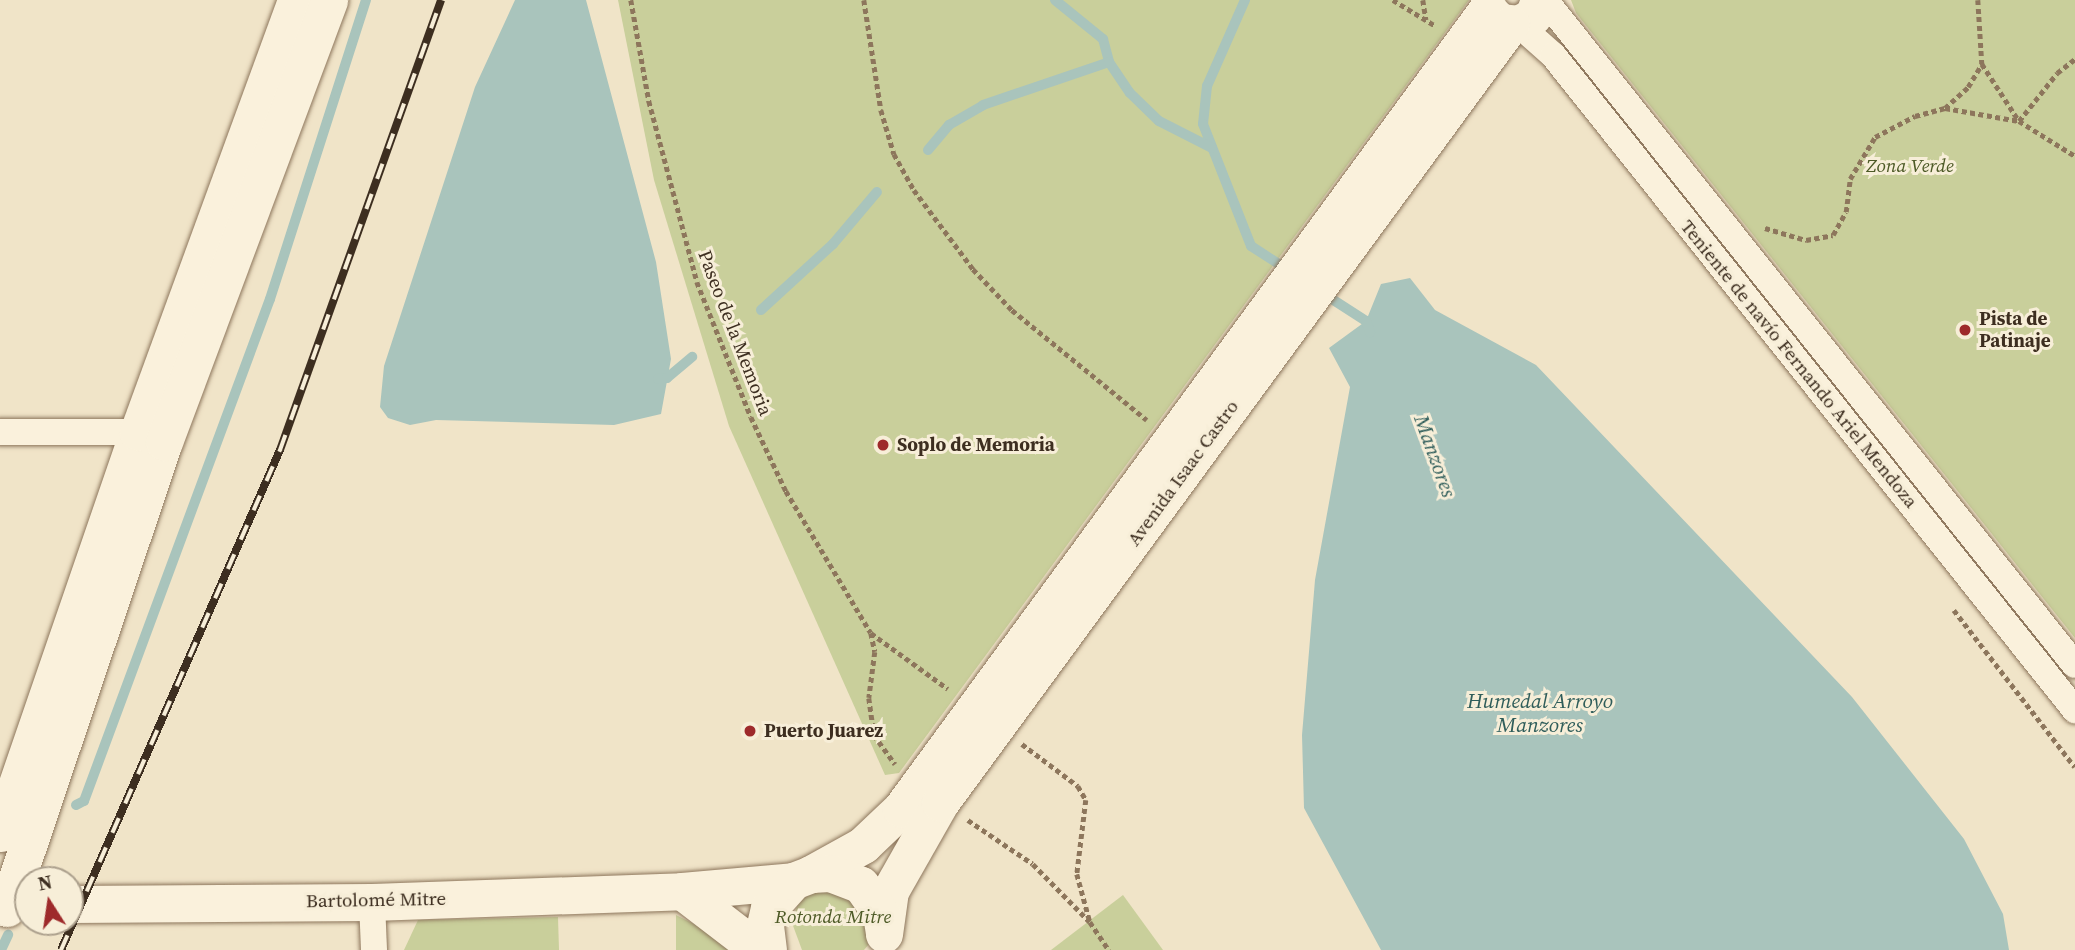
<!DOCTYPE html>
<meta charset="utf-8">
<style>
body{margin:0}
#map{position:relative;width:2075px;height:950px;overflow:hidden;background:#f0e4c8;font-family:"Source Serif 4",serif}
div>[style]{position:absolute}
.green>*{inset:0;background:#c9cf9b}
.water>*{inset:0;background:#a9c4bc}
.stream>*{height:10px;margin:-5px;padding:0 5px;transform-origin:5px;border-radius:5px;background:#a9c4bc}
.path>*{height:4.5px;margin-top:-2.25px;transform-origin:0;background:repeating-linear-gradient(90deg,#8d765c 0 5px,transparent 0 8.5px)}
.roads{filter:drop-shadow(0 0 2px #8d765c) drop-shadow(0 0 2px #8d765c)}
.street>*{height:26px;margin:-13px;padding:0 13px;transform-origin:13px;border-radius:13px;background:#faf1dc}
.secondary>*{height:37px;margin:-18.5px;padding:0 18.5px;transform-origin:18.5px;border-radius:18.5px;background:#faf1dc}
.rail>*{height:8px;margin-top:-4px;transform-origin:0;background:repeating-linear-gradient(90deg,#f7eed8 0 16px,#3d2e20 0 32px);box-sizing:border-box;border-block:2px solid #3d2e20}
.dots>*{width:19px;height:19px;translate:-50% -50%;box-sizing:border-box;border:4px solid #f7eed8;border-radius:50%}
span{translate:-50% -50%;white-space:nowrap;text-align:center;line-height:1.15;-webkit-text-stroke:6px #f7eed8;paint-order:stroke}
.park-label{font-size:19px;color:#4d5a26;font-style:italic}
.poi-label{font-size:19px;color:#3d2e20;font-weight:700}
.left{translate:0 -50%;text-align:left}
.street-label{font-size:19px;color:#3d2e20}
.water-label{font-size:21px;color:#2f5d5a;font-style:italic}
.north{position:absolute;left:14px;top:866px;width:70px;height:70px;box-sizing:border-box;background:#f7eed8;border:2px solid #ada18e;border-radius:50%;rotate:348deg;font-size:19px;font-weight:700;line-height:28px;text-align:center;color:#3d2e20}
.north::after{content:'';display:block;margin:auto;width:24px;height:32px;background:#9e2a2b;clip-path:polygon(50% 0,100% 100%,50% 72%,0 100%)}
</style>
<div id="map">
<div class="green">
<i style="clip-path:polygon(618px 0,1469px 0,899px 773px,885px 775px,729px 426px,654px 180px)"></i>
<i style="clip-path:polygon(1571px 0,2075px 0,2075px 638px,1576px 13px)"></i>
<i style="clip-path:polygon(844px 885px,874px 927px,869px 944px,864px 950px,802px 950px,792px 923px,797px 906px,809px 892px)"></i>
<i style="clip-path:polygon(1123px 895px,1163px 950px,1051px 950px)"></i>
<i style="clip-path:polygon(676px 915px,708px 931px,733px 950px,676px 950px)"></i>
<i style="clip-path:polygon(558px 917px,559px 950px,404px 950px,418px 920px)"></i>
</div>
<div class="water">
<i style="clip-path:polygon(515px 0,586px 0,656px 262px,671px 359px,661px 414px,614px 425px,436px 420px,410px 425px,388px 418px,380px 407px,384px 366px,475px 87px)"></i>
<i style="clip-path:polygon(1410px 278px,1435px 310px,1536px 365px,1852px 697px,1964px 839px,2003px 914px,2009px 950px,1381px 950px,1304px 808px,1302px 735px,1315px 580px,1350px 387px,1329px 348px,1366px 321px,1381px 284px)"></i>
</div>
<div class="stream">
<i style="left:1055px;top:0;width:62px;rotate:39.1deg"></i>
<i style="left:1103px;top:39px;width:24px;rotate:75deg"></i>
<i style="left:1245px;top:0;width:94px;rotate:113.8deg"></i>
<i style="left:1207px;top:86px;width:38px;rotate:96deg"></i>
<i style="left:1203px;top:124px;width:131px;rotate:68.5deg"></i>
<i style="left:1251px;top:246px;width:44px;rotate:33deg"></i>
<i style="left:928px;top:150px;width:33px;rotate:-50deg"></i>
<i style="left:949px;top:125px;width:39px;rotate:-30deg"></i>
<i style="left:983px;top:105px;width:133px;rotate:-18.8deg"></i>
<i style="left:1109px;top:62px;width:37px;rotate:56deg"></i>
<i style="left:1130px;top:93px;width:40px;rotate:44deg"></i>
<i style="left:1159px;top:121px;width:59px;rotate:27deg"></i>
<i style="left:1321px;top:292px;width:54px;rotate:32.8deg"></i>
<i style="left:1366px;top:321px;width:12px;rotate:70deg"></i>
<i style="left:761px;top:310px;width:98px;rotate:-42.5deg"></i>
<i style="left:833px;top:244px;width:68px;rotate:-49.8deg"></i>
<i style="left:658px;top:379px;width:9px;rotate:-6deg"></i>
<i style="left:667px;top:378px;width:33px;rotate:-40deg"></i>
<i style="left:76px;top:805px;width:9px;rotate:-27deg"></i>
<i style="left:84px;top:801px;width:535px;rotate:-69.67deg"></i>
<i style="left:270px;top:299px;width:314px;rotate:-72.2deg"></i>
<i style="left:1px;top:950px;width:17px;rotate:-65deg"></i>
</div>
<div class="path">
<i style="left:631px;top:0;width:103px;rotate:79.9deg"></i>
<i style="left:649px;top:101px;width:187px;rotate:75.1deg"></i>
<i style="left:697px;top:282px;width:145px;rotate:68.2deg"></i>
<i style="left:751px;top:417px;width:82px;rotate:64.7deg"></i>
<i style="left:786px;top:491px;width:165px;rotate:59.1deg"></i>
<i style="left:871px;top:633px;width:19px;rotate:78deg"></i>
<i style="left:875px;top:652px;width:46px;rotate:97.4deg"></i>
<i style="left:869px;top:698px;width:37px;rotate:82deg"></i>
<i style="left:874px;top:735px;width:36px;rotate:54deg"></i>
<i style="left:864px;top:0;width:111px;rotate:81.2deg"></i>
<i style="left:881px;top:110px;width:46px;rotate:73.5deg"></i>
<i style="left:894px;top:154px;width:41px;rotate:60.9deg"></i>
<i style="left:914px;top:190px;width:99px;rotate:53.2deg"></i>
<i style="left:973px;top:269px;width:57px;rotate:46.4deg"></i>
<i style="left:1012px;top:310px;width:174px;rotate:39.2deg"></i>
<i style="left:1393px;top:0;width:48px;rotate:31.4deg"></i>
<i style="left:1423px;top:0;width:20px;rotate:81deg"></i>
<i style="left:1978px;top:0;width:64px;rotate:86.4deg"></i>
<i style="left:1982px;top:64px;width:68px;rotate:57deg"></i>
<i style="left:2019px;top:121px;width:66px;rotate:32deg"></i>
<i style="left:1945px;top:108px;width:31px;rotate:-42deg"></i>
<i style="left:1968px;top:87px;width:27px;rotate:-59deg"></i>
<i style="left:1765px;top:228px;width:43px;rotate:16.3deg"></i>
<i style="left:1806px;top:240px;width:27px;rotate:-10deg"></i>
<i style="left:1833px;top:235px;width:26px;rotate:-61deg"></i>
<i style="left:1846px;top:212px;width:33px;rotate:-83deg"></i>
<i style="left:1850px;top:179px;width:49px;rotate:-59.2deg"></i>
<i style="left:1875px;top:137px;width:45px;rotate:-27.7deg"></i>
<i style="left:1915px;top:116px;width:31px;rotate:-15deg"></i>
<i style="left:1945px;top:108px;width:75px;rotate:10deg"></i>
<i style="left:2019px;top:121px;width:61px;rotate:-51.6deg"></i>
<i style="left:2057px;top:73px;width:23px;rotate:-38deg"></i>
<i style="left:1954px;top:610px;width:198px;rotate:52.4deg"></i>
<i style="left:871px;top:633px;width:95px;rotate:36deg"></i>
<i style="left:1022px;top:744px;width:70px;rotate:36.9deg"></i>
<i style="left:1078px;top:786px;width:16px;rotate:60deg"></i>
<i style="left:1086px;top:800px;width:75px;rotate:96.9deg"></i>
<i style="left:1077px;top:874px;width:50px;rotate:74.8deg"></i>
<i style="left:1090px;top:922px;width:34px;rotate:56deg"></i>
<i style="left:968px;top:820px;width:78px;rotate:34.1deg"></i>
<i style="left:1033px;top:864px;width:81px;rotate:45.5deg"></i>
</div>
<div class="roads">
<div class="street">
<i style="left:1545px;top:0;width:850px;rotate:51.45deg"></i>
<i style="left:1518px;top:24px;width:47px;rotate:41.5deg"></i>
<i style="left:1553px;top:55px;width:838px;rotate:51.45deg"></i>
<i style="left:0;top:432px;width:138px"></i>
<i style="left:138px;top:432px;width:16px;rotate:22deg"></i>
<i style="left:372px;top:902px;width:48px;rotate:87.6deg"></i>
</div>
<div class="secondary">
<i style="left:1491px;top:13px;width:13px;rotate:45deg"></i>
<i style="left:1500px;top:22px;width:18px;rotate:6deg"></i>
<i style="left:1518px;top:24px;width:17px;rotate:-28deg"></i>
<i style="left:1533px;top:16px;width:17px;rotate:-69deg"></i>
<i style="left:0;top:833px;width:424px;rotate:-71deg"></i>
<i style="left:138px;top:432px;width:460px;rotate:-69.9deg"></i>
<i style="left:811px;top:874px;width:60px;rotate:-29.1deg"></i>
<i style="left:863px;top:845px;width:52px;rotate:-43.5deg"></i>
<i style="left:901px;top:809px;width:993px;rotate:-53.76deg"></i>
<i style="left:682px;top:891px;width:97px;rotate:37.5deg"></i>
<i style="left:70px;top:904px;width:302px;rotate:-0.4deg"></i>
<i style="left:372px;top:902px;width:310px;rotate:-2deg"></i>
<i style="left:682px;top:891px;width:111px;rotate:-5.1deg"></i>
<i style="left:7px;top:908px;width:492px;rotate:-71.4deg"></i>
<i style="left:164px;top:442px;width:472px;rotate:-69.5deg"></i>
<i style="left:884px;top:934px;width:43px;rotate:-82.1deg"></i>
<i style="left:890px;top:891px;width:101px;rotate:-60.4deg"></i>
<i style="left:940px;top:803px;width:966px;rotate:-53.76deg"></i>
<i style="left:768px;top:950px;width:25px;rotate:-97deg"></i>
<i style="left:765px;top:925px;width:17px;rotate:-77deg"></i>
<i style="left:769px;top:908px;width:36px;rotate:-48deg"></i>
<i style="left:793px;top:881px;width:19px;rotate:-21deg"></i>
<i style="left:811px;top:874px;width:19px;rotate:-3deg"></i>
<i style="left:830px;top:873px;width:33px;rotate:21deg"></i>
<i style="left:861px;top:885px;width:35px;rotate:55deg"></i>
<i style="left:881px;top:914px;width:18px;rotate:81deg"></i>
</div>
</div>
<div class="rail">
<i style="left:61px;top:950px;width:546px;rotate:-66.35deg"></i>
<i style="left:280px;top:450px;width:478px;rotate:-70.3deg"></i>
</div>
<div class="dots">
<i style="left:1965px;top:330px;background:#9e2a2b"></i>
<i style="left:883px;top:445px;background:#9e2a2b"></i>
<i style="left:750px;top:731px;background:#9e2a2b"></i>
</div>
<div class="park-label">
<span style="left:1910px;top:166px">Zona Verde</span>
<span style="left:833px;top:917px">Rotonda Mitre</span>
</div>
<div class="poi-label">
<span class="left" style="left:1979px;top:330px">Pista de<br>Patinaje</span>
<span class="left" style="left:897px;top:445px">Soplo de Memoria</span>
<span class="left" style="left:764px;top:731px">Puerto Juarez</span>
</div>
<div class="street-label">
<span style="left:735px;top:333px;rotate:69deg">Paseo de la Memoria</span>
<span style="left:1799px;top:364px;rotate:51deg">Teniente de navío Fernando Ariel Mendoza</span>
<span style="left:1183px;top:473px;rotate:-54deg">Avenida Isaac Castro</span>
<span style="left:376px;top:900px;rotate:-1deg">Bartolomé Mitre</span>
</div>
<div class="water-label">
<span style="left:1435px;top:456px;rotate:70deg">Manzores</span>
<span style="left:1540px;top:713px">Humedal Arroyo<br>Manzores</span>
</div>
<div class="north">N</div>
</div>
